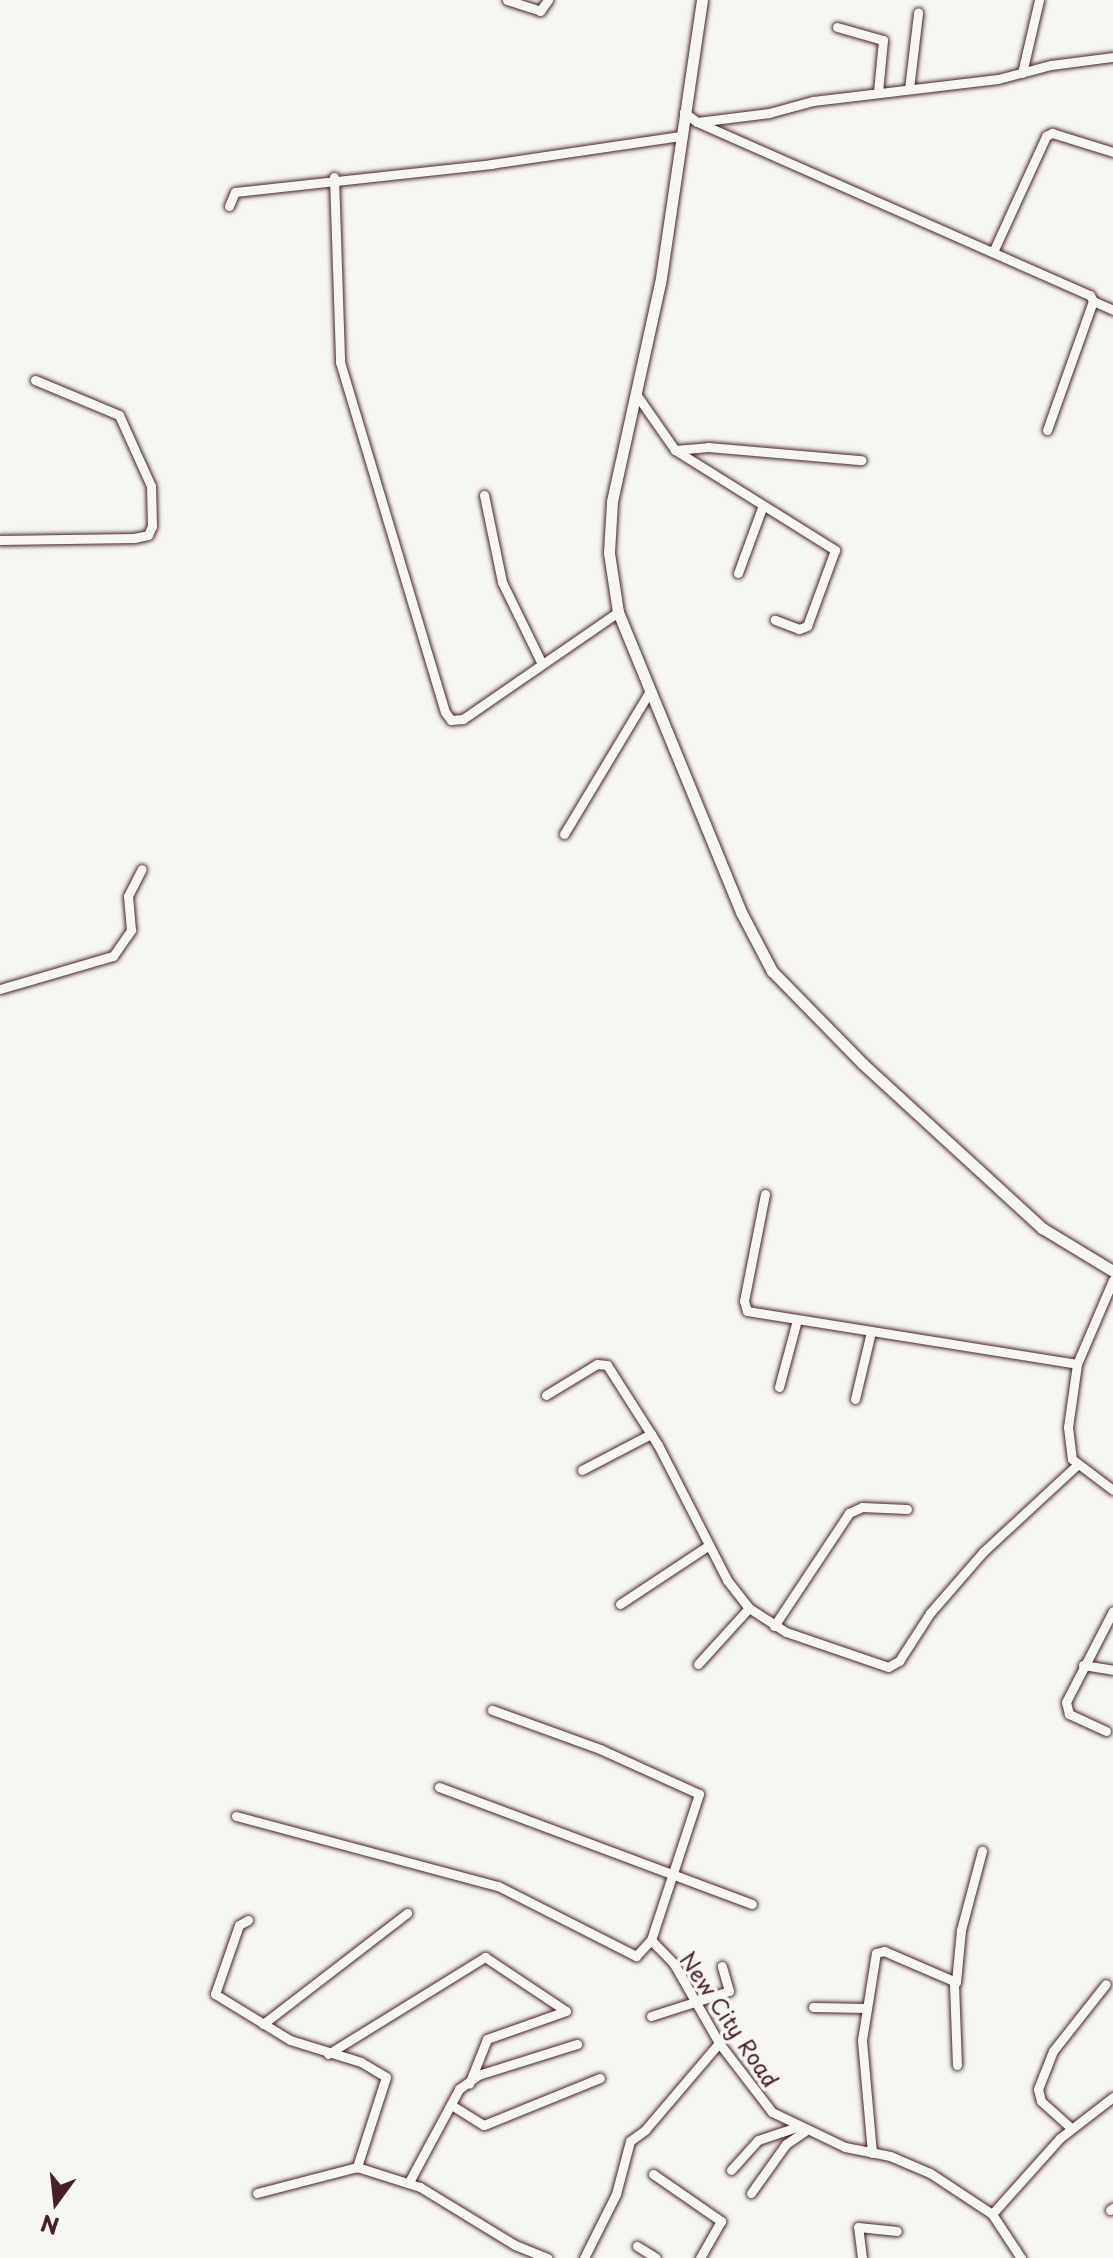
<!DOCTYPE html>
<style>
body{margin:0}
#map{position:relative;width:1113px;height:2258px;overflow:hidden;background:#f6f6f2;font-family:"Playpen Sans",sans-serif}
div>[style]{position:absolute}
.roads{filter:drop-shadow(0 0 2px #4a1f2b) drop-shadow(0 0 2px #4a1f2b)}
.minor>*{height:9px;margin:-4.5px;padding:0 4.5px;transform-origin:4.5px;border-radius:4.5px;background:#f6f6f2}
.tertiary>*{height:11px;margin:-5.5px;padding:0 5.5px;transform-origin:5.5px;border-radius:5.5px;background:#f6f6f2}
span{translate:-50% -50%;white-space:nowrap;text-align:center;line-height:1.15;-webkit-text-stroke:7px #f6f6f2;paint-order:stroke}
.street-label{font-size:22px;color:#4a1f2b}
.north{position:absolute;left:16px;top:2162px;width:80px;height:80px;-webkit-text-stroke:6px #f6f6f2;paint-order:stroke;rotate:195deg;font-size:22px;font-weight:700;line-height:32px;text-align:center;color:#4a1f2b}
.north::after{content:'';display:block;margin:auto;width:28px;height:36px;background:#4a1f2b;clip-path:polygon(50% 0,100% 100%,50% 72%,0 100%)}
</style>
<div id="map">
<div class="roads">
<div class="minor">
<i style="left:507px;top:0;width:35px;rotate:18deg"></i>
<i style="left:540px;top:11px;width:14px;rotate:-54deg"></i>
<i style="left:837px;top:27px;width:48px;rotate:15.8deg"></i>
<i style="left:883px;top:40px;width:52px;rotate:95.5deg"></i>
<i style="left:1022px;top:73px;width:75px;rotate:-76.9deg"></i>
<i style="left:909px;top:89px;width:77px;rotate:-83.2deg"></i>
<i style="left:684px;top:112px;width:16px;rotate:38deg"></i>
<i style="left:697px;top:122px;width:73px;rotate:-7.1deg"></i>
<i style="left:769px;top:113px;width:46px;rotate:-15.3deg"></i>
<i style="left:813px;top:101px;width:186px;rotate:-6.8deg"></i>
<i style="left:998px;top:79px;width:55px;rotate:-14.8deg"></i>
<i style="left:1051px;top:65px;width:63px;rotate:-7.4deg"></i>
<i style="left:697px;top:122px;width:429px;rotate:23.8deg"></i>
<i style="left:1090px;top:295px;width:7px;rotate:63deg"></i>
<i style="left:1093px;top:301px;width:137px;rotate:109.6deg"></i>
<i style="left:334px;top:177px;width:185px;rotate:88.1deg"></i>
<i style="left:340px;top:362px;width:365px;rotate:73.3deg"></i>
<i style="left:445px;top:712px;width:10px;rotate:53deg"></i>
<i style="left:451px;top:720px;width:12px;rotate:-5deg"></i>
<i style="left:463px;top:719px;width:188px;rotate:-34.6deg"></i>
<i style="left:229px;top:206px;width:15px;rotate:-67deg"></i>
<i style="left:235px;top:192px;width:258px;rotate:-6.2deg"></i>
<i style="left:491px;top:164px;width:192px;rotate:-8.4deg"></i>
<i style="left:993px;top:252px;width:128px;rotate:-65.4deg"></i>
<i style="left:1046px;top:136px;width:7px;rotate:-27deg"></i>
<i style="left:1052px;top:133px;width:64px;rotate:17.3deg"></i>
<i style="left:1093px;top:301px;width:22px;rotate:24deg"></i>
<i style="left:636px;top:394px;width:68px;rotate:55.1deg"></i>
<i style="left:675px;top:450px;width:189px;rotate:32deg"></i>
<i style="left:835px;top:550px;width:81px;rotate:110.2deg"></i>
<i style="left:807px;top:626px;width:9px;rotate:159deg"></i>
<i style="left:799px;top:629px;width:26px;rotate:-159deg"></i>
<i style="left:675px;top:450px;width:33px;rotate:-5deg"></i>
<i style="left:708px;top:447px;width:154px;rotate:4.9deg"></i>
<i style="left:484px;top:495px;width:89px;rotate:78.3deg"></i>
<i style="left:502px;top:582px;width:91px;rotate:64deg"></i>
<i style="left:0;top:540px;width:134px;rotate:-0.9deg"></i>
<i style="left:134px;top:538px;width:14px;rotate:-12deg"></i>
<i style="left:148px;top:535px;width:10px;rotate:-66deg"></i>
<i style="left:152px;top:526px;width:40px;rotate:-91.4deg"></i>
<i style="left:151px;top:486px;width:78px;rotate:-114.3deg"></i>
<i style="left:119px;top:415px;width:91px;rotate:-157.4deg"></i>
<i style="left:738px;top:573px;width:72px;rotate:-69.8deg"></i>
<i style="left:564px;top:834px;width:167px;rotate:-59deg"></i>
<i style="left:0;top:989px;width:118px;rotate:-16.3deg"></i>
<i style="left:113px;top:956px;width:32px;rotate:-55deg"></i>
<i style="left:131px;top:930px;width:34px;rotate:-95deg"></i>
<i style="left:128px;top:896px;width:30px;rotate:-63deg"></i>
<i style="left:765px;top:1194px;width:109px;rotate:101.1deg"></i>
<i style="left:744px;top:1301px;width:10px;rotate:73deg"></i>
<i style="left:747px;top:1311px;width:334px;rotate:9.1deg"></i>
<i style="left:1113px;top:1280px;width:91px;rotate:113.2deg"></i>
<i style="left:1077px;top:1364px;width:64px;rotate:98.1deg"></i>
<i style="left:1068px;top:1427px;width:32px;rotate:83deg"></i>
<i style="left:1072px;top:1459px;width:51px;rotate:37.1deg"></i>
<i style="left:779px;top:1387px;width:69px;rotate:-75deg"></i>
<i style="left:546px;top:1395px;width:60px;rotate:-31.3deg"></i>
<i style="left:597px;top:1364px;width:10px;rotate:6deg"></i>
<i style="left:607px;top:1365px;width:95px;rotate:57.5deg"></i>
<i style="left:658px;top:1445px;width:152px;rotate:62.9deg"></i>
<i style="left:727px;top:1580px;width:36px;rotate:52deg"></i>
<i style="left:749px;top:1608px;width:44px;rotate:33deg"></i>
<i style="left:786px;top:1632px;width:108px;rotate:18.9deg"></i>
<i style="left:888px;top:1667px;width:13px;rotate:-29deg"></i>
<i style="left:899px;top:1661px;width:57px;rotate:-57.1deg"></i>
<i style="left:930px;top:1613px;width:81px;rotate:-49deg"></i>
<i style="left:983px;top:1552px;width:128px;rotate:-42.8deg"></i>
<i style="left:855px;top:1399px;width:69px;rotate:-76.6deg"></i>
<i style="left:582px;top:1470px;width:78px;rotate:-27.6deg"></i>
<i style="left:620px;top:1604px;width:107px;rotate:-33.5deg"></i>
<i style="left:774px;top:1626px;width:136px;rotate:-56.4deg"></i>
<i style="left:849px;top:1513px;width:14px;rotate:-25deg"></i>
<i style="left:862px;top:1507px;width:45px;rotate:2.5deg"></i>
<i style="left:698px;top:1664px;width:76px;rotate:-47.7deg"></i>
<i style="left:1083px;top:1665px;width:30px;rotate:9deg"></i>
<i style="left:1106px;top:1731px;width:41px;rotate:-155.3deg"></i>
<i style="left:1069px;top:1714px;width:12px;rotate:-104deg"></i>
<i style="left:1066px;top:1702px;width:102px;rotate:-62.7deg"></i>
<i style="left:439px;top:1787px;width:334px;rotate:20.5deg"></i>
<i style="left:236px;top:1816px;width:271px;rotate:15deg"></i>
<i style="left:498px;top:1886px;width:155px;rotate:26.9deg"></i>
<i style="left:636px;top:1956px;width:22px;rotate:-47deg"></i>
<i style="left:651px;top:1940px;width:154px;rotate:-71.8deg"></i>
<i style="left:699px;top:1794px;width:109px;rotate:-155.6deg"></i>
<i style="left:600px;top:1749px;width:115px;rotate:-160.1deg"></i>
<i style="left:248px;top:1920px;width:10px;rotate:151deg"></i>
<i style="left:239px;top:1925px;width:73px;rotate:109.2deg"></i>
<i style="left:215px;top:1994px;width:88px;rotate:31.5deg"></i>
<i style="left:290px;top:2040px;width:74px;rotate:17.2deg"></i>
<i style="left:361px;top:2062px;width:29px;rotate:31deg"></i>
<i style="left:386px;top:2077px;width:95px;rotate:107.9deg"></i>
<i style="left:651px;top:1940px;width:33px;rotate:46deg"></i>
<i style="left:674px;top:1964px;width:91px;rotate:60.3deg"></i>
<i style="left:719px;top:2043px;width:87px;rotate:52.5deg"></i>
<i style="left:772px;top:2112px;width:81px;rotate:25.6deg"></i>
<i style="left:845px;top:2147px;width:46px;rotate:11.3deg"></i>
<i style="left:890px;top:2156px;width:43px;rotate:23deg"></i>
<i style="left:930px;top:2173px;width:74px;rotate:33.5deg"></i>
<i style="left:992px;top:2214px;width:53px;rotate:56.6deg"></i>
<i style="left:954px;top:1984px;width:81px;rotate:87.9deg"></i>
<i style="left:813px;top:2007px;width:54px;rotate:1.1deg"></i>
<i style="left:651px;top:2016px;width:82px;rotate:-17.8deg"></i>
<i style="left:729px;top:1991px;width:26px;rotate:-106deg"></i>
<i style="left:263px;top:2024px;width:182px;rotate:-37.6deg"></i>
<i style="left:328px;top:2054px;width:185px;rotate:-31.7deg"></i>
<i style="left:485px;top:1957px;width:97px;rotate:33.7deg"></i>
<i style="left:566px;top:2011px;width:84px;rotate:160.5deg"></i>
<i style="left:487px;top:2039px;width:48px;rotate:111.8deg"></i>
<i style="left:453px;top:2106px;width:36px;rotate:32deg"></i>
<i style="left:484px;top:2125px;width:125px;rotate:-22.1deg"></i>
<i style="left:1071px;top:2128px;width:40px;rotate:-138deg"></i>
<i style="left:1041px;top:2101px;width:12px;rotate:-104deg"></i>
<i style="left:1038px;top:2089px;width:41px;rotate:-68.5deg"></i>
<i style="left:1053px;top:2051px;width:85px;rotate:-51.7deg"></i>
<i style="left:872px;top:2153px;width:113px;rotate:-95.1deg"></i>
<i style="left:862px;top:2040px;width:88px;rotate:-80.9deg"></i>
<i style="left:876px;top:1953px;width:8px;rotate:-14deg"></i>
<i style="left:884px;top:1951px;width:78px;rotate:23.3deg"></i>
<i style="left:956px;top:1982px;width:52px;rotate:-84.5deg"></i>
<i style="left:961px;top:1930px;width:82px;rotate:-75.1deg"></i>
<i style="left:731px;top:2170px;width:40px;rotate:-48deg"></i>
<i style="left:758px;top:2140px;width:41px;rotate:-18.4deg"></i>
<i style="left:653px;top:2174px;width:83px;rotate:34.7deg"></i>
<i style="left:721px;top:2221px;width:43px;rotate:119.6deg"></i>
<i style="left:409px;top:2182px;width:106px;rotate:-61.7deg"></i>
<i style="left:459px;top:2089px;width:24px;rotate:-36deg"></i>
<i style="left:478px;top:2075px;width:104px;rotate:-17.4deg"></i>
<i style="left:257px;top:2193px;width:103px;rotate:-14.6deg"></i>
<i style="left:357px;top:2167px;width:66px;rotate:17.6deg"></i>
<i style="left:420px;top:2187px;width:111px;rotate:31.4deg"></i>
<i style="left:515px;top:2245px;width:35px;rotate:22deg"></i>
<i style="left:751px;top:2193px;width:60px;rotate:-54.5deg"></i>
<i style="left:786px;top:2144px;width:23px;rotate:-34deg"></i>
<i style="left:1110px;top:2210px;width:4px;rotate:-34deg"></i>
<i style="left:992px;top:2214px;width:102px;rotate:-48.2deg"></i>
<i style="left:1060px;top:2138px;width:67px;rotate:-37.7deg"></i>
<i style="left:637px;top:2246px;width:22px;rotate:32deg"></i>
<i style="left:584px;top:2258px;width:72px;rotate:-63.4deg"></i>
<i style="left:616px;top:2194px;width:55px;rotate:-75.2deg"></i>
<i style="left:630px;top:2141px;width:19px;rotate:-36deg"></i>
<i style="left:645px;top:2130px;width:114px;rotate:-49.6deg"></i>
<i style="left:862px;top:2258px;width:31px;rotate:-97deg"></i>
<i style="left:858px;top:2227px;width:39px;rotate:6deg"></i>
</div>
<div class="tertiary">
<i style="left:702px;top:0;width:286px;rotate:98.4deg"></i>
<i style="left:660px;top:283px;width:224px;rotate:102.4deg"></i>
<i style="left:612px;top:502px;width:51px;rotate:93.4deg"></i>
<i style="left:609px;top:553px;width:60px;rotate:81.3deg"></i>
<i style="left:618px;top:612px;width:324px;rotate:67.7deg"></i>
<i style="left:741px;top:912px;width:67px;rotate:62.3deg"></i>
<i style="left:772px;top:971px;width:130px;rotate:45.6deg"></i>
<i style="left:863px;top:1064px;width:243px;rotate:42.5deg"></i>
<i style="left:1042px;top:1228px;width:83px;rotate:31.2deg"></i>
</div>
</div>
<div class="street-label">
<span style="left:730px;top:2019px;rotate:56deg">New City Road</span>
</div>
<div class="north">N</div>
</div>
